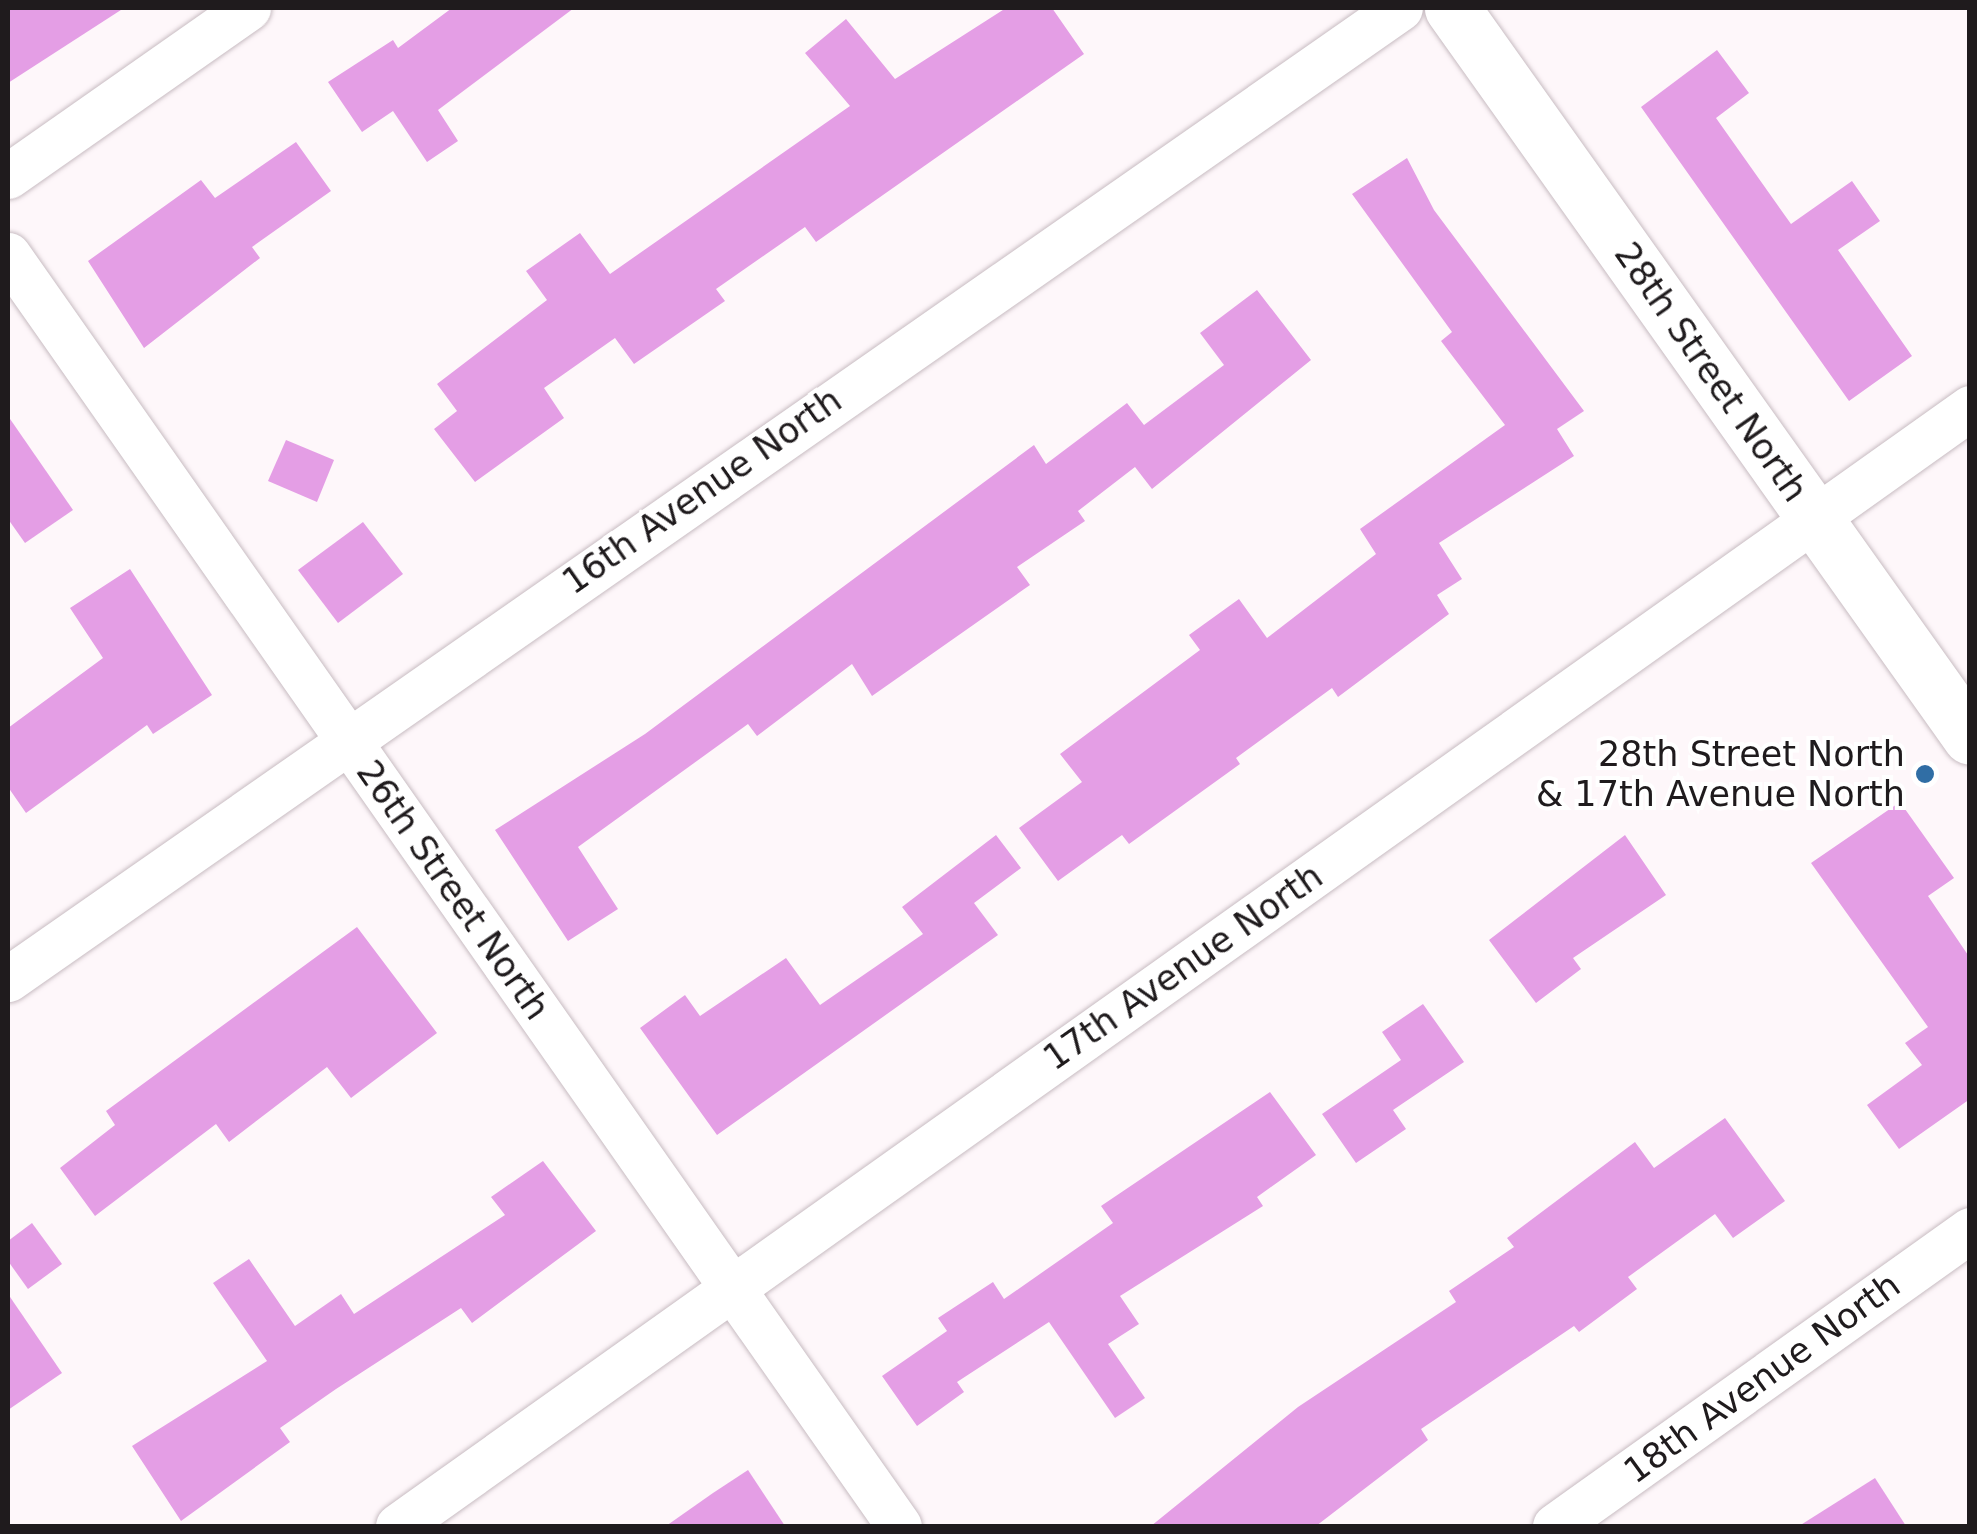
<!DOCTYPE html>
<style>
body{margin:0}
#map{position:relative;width:1977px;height:1534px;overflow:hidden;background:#fef7fa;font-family:"DejaVu Sans",sans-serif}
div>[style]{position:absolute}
.building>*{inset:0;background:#e49ee5}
.roads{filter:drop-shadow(0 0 2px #c8bcc2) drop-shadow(0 0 2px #c8bcc2)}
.minor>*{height:45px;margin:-22.5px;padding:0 22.5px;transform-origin:22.5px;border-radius:22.5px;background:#fff}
.tertiary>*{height:55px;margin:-27.5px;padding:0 27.5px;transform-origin:27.5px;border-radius:27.5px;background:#fff}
.dots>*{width:28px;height:28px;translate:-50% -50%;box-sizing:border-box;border:5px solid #fff;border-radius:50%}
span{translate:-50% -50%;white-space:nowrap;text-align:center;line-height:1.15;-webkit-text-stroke:8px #fff;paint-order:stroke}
.street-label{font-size:35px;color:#1f1b1d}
.poi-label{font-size:35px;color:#1f1b1d}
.right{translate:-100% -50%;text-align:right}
.frame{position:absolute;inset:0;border:10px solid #1f1b1d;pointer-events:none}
</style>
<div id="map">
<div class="building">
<i style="clip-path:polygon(8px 8px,124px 8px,8px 83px)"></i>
<i style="clip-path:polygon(452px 8px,574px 8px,438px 110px,458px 141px,427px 162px,393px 111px,362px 132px,328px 82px,393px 40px,398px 48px)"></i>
<i style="clip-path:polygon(1006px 8px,1052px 8px,1084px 54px,816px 242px,805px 227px,716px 289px,725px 301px,634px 364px,615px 338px,544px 388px,564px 418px,475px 482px,434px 429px,457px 411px,437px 384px,547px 300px,526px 271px,580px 233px,610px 274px,850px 106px,805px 53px,846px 19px,895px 79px)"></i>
<i style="clip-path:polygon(1717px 50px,1749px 93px,1716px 118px,1791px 224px,1852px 181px,1880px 221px,1838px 250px,1912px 356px,1849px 401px,1641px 107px)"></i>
<i style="clip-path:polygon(296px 142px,331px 191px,252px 247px,260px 258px,144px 348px,88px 261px,201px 180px,215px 198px)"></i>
<i style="clip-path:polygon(1407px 158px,1434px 210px,1584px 411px,1557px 429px,1574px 456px,1439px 543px,1462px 579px,1437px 595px,1449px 614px,1338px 697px,1332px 688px,1236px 758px,1240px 764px,1129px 844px,1122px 835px,1058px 881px,1019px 828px,1082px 782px,1060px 754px,1200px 650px,1189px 635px,1239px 599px,1267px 638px,1376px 554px,1360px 529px,1505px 425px,1441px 341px,1452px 332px,1352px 194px)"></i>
<i style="clip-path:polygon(1257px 290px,1311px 360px,1152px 489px,1135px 467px,1078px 511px,1085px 521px,1017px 567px,1030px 585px,872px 696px,852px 664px,757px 736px,748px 724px,578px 847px,618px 909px,568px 941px,495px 830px,645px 734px,1034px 445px,1046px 464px,1127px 403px,1144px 425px,1224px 365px,1200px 333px)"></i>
<i style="clip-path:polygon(8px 416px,73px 510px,25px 543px,8px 519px)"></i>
<i style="clip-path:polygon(286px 440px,334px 460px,317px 502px,268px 481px)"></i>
<i style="clip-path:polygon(363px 522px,403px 574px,338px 623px,298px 570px)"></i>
<i style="clip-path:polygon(130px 569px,212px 695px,153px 734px,147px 725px,26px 813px,8px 787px,8px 728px,103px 658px,70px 608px)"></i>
<i style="clip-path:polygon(1900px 802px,1954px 878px,1928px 896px,1970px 958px,1970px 1099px,1899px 1149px,1867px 1105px,1922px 1065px,1905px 1043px,1928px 1027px,1811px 863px)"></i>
<i style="clip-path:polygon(996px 835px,1021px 868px,974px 903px,998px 935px,717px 1135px,640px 1028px,685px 995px,700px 1016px,786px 958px,820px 1005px,923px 934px,902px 907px)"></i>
<i style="clip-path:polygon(1625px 835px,1666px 895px,1573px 958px,1581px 969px,1536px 1003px,1489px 940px)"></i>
<i style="clip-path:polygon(357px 927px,437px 1033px,351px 1098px,327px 1067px,229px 1142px,216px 1124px,95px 1216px,60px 1168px,115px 1125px,106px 1111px)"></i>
<i style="clip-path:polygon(1423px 1004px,1464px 1062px,1393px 1110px,1406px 1129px,1356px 1163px,1322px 1114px,1401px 1060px,1382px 1032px)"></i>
<i style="clip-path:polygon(1270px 1092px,1316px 1155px,1257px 1197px,1263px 1206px,1120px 1296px,1139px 1324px,1108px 1344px,1145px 1398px,1115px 1418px,1049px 1322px,957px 1382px,964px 1392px,917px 1426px,882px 1376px,947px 1331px,938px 1318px,993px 1282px,1004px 1299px,1113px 1223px,1101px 1206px)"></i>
<i style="clip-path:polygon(1725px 1118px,1785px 1201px,1733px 1238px,1715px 1214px,1628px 1277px,1637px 1289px,1579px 1332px,1574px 1326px,1421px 1429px,1428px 1440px,1316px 1526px,1151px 1526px,1298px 1407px,1456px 1302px,1449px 1291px,1514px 1247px,1507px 1238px,1635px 1142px,1654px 1168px)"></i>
<i style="clip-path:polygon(543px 1161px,596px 1231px,472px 1323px,461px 1308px,336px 1389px,280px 1428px,290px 1442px,181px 1521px,132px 1446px,267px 1361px,213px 1283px,249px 1259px,295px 1326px,341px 1294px,354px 1314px,505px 1215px,491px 1197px)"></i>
<i style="clip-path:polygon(32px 1223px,62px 1264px,28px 1289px,8px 1261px,8px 1241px)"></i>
<i style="clip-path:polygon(8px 1294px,62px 1373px,8px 1410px)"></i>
<i style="clip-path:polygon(748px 1470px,785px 1526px,666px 1526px,713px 1493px)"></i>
<i style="clip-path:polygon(1875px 1478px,1906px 1526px,1799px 1526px)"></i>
</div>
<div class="roads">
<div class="minor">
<i style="left:8px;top:176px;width:293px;rotate:-35deg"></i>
<i style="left:8px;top:255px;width:1552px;rotate:54.97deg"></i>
<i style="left:8px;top:979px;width:1697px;rotate:-34.9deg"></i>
<i style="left:398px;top:1526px;width:1929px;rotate:-35.42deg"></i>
<i style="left:1555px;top:1526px;width:510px;rotate:-35.5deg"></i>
</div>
<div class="tertiary">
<i style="left:1452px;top:8px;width:894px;rotate:54.6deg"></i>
</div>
</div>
<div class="dots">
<i style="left:1925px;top:774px;background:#306ea5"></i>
</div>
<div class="street-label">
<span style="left:1711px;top:372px;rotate:55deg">28th Street North</span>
<span style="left:702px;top:491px;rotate:-35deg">16th Avenue North</span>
<span style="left:453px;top:890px;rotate:55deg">26th Street North</span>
<span style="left:1183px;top:967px;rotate:-35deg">17th Avenue North</span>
<span style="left:1762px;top:1378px;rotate:-36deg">18th Avenue North</span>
</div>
<div class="poi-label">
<span class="right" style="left:1905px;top:774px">28th Street North<br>&amp; 17th Avenue North</span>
</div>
<div class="frame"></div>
</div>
